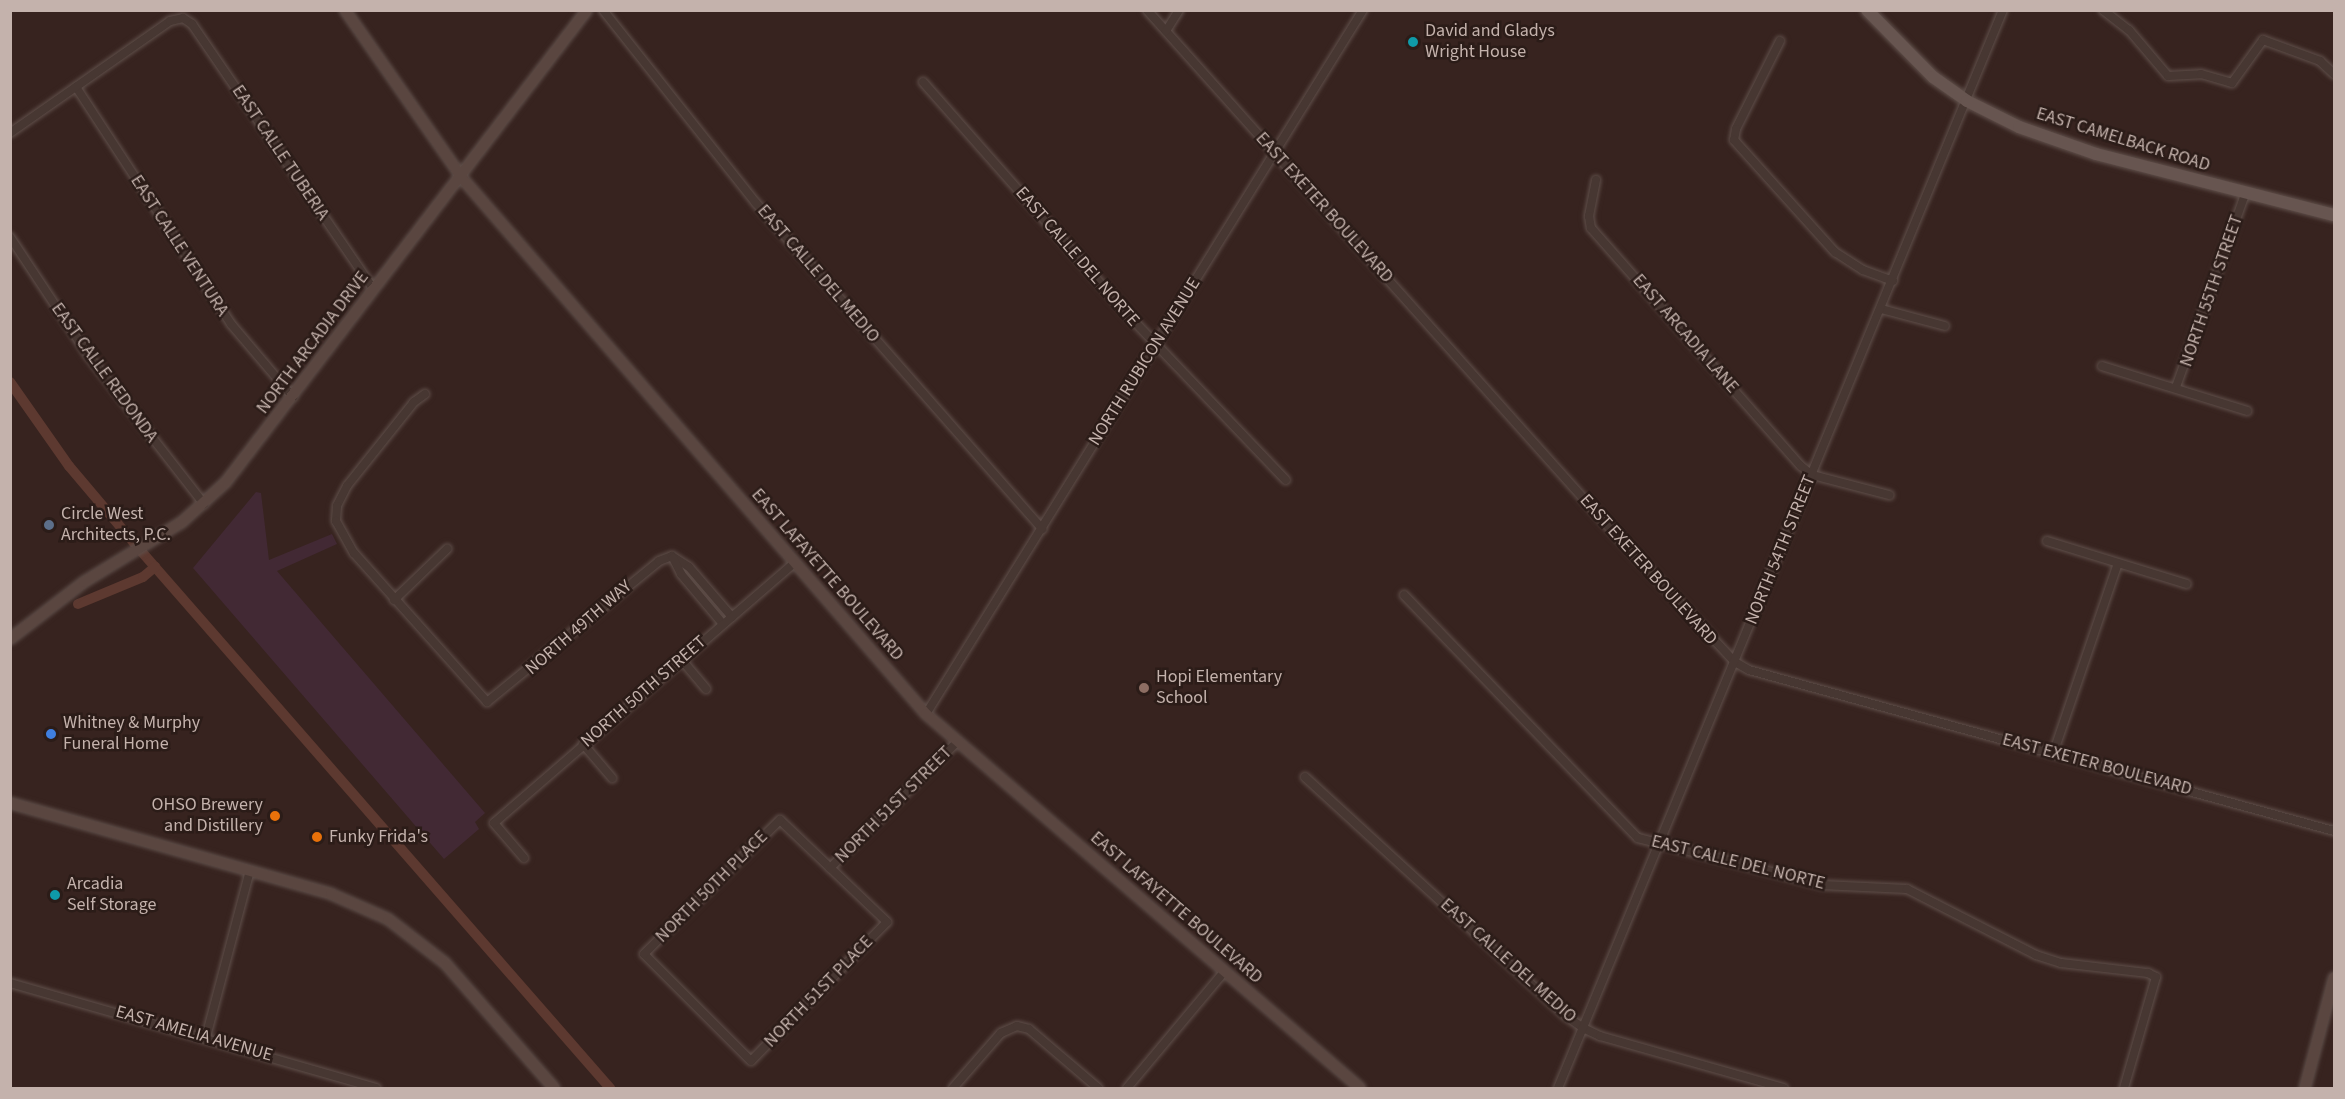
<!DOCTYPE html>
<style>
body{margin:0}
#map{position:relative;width:2345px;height:1099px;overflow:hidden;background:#37231f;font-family:"Source Sans 3",sans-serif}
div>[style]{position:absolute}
.green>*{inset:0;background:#422934}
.canal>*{height:10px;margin:-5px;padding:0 5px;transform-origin:5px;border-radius:5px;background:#5d3930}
.roads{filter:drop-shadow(0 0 2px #5f4f4a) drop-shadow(0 0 2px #5f4f4a)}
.street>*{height:8px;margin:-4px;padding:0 4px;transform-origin:4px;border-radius:4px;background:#473732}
.secondary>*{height:10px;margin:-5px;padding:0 5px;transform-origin:5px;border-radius:5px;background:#5a4640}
.primary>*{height:12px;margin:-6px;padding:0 6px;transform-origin:6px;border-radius:6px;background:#675550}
.dots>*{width:16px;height:16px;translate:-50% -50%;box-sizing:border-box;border:3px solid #2b1c18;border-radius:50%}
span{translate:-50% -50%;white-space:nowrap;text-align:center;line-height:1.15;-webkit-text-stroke:5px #2b1c18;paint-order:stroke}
.poi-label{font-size:18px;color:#c4b2ac}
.left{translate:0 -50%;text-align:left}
.right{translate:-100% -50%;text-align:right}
.street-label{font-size:18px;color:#c4b2ac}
.frame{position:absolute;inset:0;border:12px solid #c4b2ac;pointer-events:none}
</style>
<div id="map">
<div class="green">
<i style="clip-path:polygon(256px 492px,261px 493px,269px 560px,332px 534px,337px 544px,277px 571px,485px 813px,475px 822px,479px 829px,444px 859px,193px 568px)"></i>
</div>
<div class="canal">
<i style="left:10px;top:382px;width:103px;rotate:54.9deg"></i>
<i style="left:69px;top:466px;width:101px;rotate:49.8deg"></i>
<i style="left:134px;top:543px;width:724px;rotate:48.87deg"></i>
<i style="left:78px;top:604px;width:70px;rotate:-22.6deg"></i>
<i style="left:143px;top:577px;width:16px;rotate:-40deg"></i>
</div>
<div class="roads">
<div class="street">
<i style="left:603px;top:10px;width:246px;rotate:51.6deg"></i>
<i style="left:756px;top:203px;width:434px;rotate:48.7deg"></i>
<i style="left:1147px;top:10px;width:692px;rotate:48.22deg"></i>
<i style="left:1608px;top:526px;width:186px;rotate:47deg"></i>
<i style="left:1735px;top:662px;width:16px;rotate:30deg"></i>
<i style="left:1749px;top:670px;width:607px;rotate:15.39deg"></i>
<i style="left:2103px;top:10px;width:33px;rotate:38deg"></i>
<i style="left:2129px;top:30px;width:60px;rotate:49.7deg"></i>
<i style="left:2168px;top:76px;width:33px;rotate:-3deg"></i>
<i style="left:2201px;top:74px;width:32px;rotate:16deg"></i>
<i style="left:2232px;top:83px;width:53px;rotate:-54.2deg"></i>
<i style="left:2263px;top:40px;width:61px;rotate:20.2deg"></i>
<i style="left:2320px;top:61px;width:19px;rotate:43deg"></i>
<i style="left:1166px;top:31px;width:25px;rotate:-58deg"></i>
<i style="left:1780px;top:41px;width:98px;rotate:116.6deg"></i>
<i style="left:1736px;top:129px;width:11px;rotate:100deg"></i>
<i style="left:1734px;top:140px;width:151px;rotate:48deg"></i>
<i style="left:1835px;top:252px;width:33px;rotate:33deg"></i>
<i style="left:1863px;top:270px;width:32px;rotate:20deg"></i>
<i style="left:923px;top:82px;width:315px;rotate:48.6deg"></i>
<i style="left:1131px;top:318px;width:224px;rotate:46.3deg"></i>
<i style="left:76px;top:87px;width:283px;rotate:56.8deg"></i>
<i style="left:231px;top:324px;width:96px;rotate:49.7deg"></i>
<i style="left:10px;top:133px;width:195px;rotate:-35deg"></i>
<i style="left:170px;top:21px;width:13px;rotate:-13deg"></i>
<i style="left:183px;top:18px;width:11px;rotate:34deg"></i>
<i style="left:192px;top:24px;width:322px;rotate:55.6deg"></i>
<i style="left:1596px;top:180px;width:37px;rotate:101deg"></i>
<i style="left:1589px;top:216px;width:12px;rotate:81deg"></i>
<i style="left:1591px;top:228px;width:317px;rotate:48.6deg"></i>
<i style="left:1801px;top:466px;width:14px;rotate:39deg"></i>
<i style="left:1812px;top:475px;width:80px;rotate:14.6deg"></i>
<i style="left:10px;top:237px;width:141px;rotate:56.5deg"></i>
<i style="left:88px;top:355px;width:189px;rotate:52.1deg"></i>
<i style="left:1881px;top:309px;width:66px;rotate:14.9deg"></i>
<i style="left:2102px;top:366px;width:152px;rotate:17.2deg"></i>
<i style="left:2176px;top:387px;width:205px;rotate:-70.3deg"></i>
<i style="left:425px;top:394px;width:14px;rotate:144deg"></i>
<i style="left:414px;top:402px;width:107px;rotate:128.6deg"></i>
<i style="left:347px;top:486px;width:22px;rotate:117deg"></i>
<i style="left:337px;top:506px;width:15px;rotate:94deg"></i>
<i style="left:336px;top:521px;width:37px;rotate:61deg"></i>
<i style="left:354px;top:553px;width:200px;rotate:48.2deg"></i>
<i style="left:487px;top:702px;width:222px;rotate:-39.3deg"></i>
<i style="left:659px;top:561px;width:14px;rotate:-21deg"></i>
<i style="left:2047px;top:541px;width:146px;rotate:17.1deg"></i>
<i style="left:672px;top:556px;width:20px;rotate:33deg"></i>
<i style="left:689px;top:567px;width:66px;rotate:49.3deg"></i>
<i style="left:673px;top:558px;width:18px;rotate:63deg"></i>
<i style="left:681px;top:574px;width:65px;rotate:50deg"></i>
<i style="left:1404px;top:595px;width:337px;rotate:46.1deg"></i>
<i style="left:1638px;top:838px;width:190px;rotate:14.3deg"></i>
<i style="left:1822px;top:885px;width:85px;rotate:2.7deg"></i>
<i style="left:1907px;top:889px;width:145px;rotate:27.1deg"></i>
<i style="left:2036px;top:955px;width:26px;rotate:18deg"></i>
<i style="left:2061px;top:963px;width:88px;rotate:6.6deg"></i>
<i style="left:2148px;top:973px;width:9px;rotate:27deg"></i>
<i style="left:2156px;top:977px;width:116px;rotate:106.1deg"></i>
<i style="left:394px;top:600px;width:74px;rotate:-43.9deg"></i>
<i style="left:681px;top:659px;width:39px;rotate:50deg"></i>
<i style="left:926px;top:714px;width:829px;rotate:-58.17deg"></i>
<i style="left:583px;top:744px;width:45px;rotate:49.5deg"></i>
<i style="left:2053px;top:754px;width:199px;rotate:-71.2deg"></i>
<i style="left:1305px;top:777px;width:354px;rotate:42.5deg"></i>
<i style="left:1566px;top:1016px;width:21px;rotate:35deg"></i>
<i style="left:1583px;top:1028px;width:19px;rotate:25deg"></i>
<i style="left:1600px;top:1036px;width:191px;rotate:15.8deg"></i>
<i style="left:780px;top:820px;width:148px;rotate:43.6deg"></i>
<i style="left:887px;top:922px;width:194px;rotate:134.4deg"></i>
<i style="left:751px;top:1061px;width:151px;rotate:-135deg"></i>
<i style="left:644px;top:954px;width:191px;rotate:-44.6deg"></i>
<i style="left:524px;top:858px;width:46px;rotate:-130.6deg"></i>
<i style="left:494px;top:823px;width:398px;rotate:-40.9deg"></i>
<i style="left:830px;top:868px;width:179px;rotate:-44.8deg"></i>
<i style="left:10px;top:983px;width:381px;rotate:16deg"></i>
<i style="left:206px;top:1037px;width:172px;rotate:-75.2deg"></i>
<i style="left:953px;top:1088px;width:73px;rotate:-48.9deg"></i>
<i style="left:1001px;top:1033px;width:17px;rotate:-24deg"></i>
<i style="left:1017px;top:1026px;width:12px;rotate:14deg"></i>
<i style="left:1029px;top:1029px;width:91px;rotate:40.5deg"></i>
<i style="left:1127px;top:1088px;width:151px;rotate:-50.1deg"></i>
<i style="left:1558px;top:1088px;width:1166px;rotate:-67.57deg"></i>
</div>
<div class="secondary">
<i style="left:345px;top:10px;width:205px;rotate:55.1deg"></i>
<i style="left:462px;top:178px;width:709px;rotate:49.12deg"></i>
<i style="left:926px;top:714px;width:573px;rotate:40.75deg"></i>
<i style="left:10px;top:639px;width:93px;rotate:-37.6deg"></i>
<i style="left:84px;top:582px;width:115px;rotate:-31.5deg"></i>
<i style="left:182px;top:522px;width:59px;rotate:-42.3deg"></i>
<i style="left:226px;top:482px;width:594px;rotate:-52.59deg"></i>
<i style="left:10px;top:803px;width:334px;rotate:15.8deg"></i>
<i style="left:331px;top:894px;width:62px;rotate:23.7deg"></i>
<i style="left:388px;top:919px;width:72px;rotate:37.7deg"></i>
<i style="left:445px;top:963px;width:166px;rotate:48.9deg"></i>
<i style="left:2305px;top:1088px;width:114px;rotate:-75.2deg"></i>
</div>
<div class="primary">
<i style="left:1867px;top:10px;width:94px;rotate:45.4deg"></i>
<i style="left:1933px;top:77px;width:42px;rotate:35.2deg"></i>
<i style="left:1967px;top:101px;width:58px;rotate:26.6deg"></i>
<i style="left:2019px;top:127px;width:82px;rotate:19.3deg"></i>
<i style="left:2096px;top:154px;width:246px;rotate:14.4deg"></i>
</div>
</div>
<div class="dots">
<i style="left:1413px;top:42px;background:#0f9aa8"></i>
<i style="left:49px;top:525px;background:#5c6f8a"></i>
<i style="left:1144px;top:688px;background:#8d6e63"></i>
<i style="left:51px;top:734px;background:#3f7fe0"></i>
<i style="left:275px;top:816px;background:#e8710a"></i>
<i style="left:317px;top:837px;background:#e8710a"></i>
<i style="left:55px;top:895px;background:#0f9aa8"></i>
</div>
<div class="poi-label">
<span class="left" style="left:1425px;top:42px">David and Gladys<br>Wright House</span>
<span class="left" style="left:61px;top:525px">Circle West<br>Architects, P.C.</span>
<span class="left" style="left:1156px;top:688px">Hopi Elementary<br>School</span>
<span class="left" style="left:63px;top:734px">Whitney &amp; Murphy<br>Funeral Home</span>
<span class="right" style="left:263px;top:816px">OHSO Brewery<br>and Distillery</span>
<span class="left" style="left:329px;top:837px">Funky Frida's</span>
<span class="left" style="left:67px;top:895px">Arcadia<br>Self Storage</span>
</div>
<div class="street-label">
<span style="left:2123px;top:140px;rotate:17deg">EAST CAMELBACK ROAD</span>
<span style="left:280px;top:153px;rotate:56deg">EAST CALLE TUBERIA</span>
<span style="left:1324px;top:208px;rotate:48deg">EAST EXETER BOULEVARD</span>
<span style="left:179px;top:246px;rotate:57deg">EAST CALLE VENTURA</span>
<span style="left:1077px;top:257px;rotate:49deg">EAST CALLE DEL NORTE</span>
<span style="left:818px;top:274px;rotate:49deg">EAST CALLE DEL MEDIO</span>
<span style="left:2212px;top:291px;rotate:-71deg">NORTH 55TH STREET</span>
<span style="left:1685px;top:334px;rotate:49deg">EAST ARCADIA LANE</span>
<span style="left:313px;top:343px;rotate:-53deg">NORTH ARCADIA DRIVE</span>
<span style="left:1145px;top:362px;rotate:-58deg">NORTH RUBICON AVENUE</span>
<span style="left:104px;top:373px;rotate:54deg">EAST CALLE REDONDA</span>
<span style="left:1781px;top:550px;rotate:-68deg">NORTH 54TH STREET</span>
<span style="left:1648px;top:570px;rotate:48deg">EAST EXETER BOULEVARD</span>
<span style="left:827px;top:575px;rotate:49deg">EAST LAFAYETTE BOULEVARD</span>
<span style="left:579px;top:628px;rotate:-41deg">NORTH 49TH WAY</span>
<span style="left:644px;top:692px;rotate:-41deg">NORTH 50TH STREET</span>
<span style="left:2097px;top:765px;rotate:15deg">EAST EXETER BOULEVARD</span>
<span style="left:894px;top:805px;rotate:-45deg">NORTH 51ST STREET</span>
<span style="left:1738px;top:863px;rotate:14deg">EAST CALLE DEL NORTE</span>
<span style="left:712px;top:887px;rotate:-45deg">NORTH 50TH PLACE</span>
<span style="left:1176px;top:908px;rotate:41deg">EAST LAFAYETTE BOULEVARD</span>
<span style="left:1508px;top:961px;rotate:42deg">EAST CALLE DEL MEDIO</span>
<span style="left:819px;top:992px;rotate:-46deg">NORTH 51ST PLACE</span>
<span style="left:194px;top:1034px;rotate:16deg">EAST AMELIA AVENUE</span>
</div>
<div class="frame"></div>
</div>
